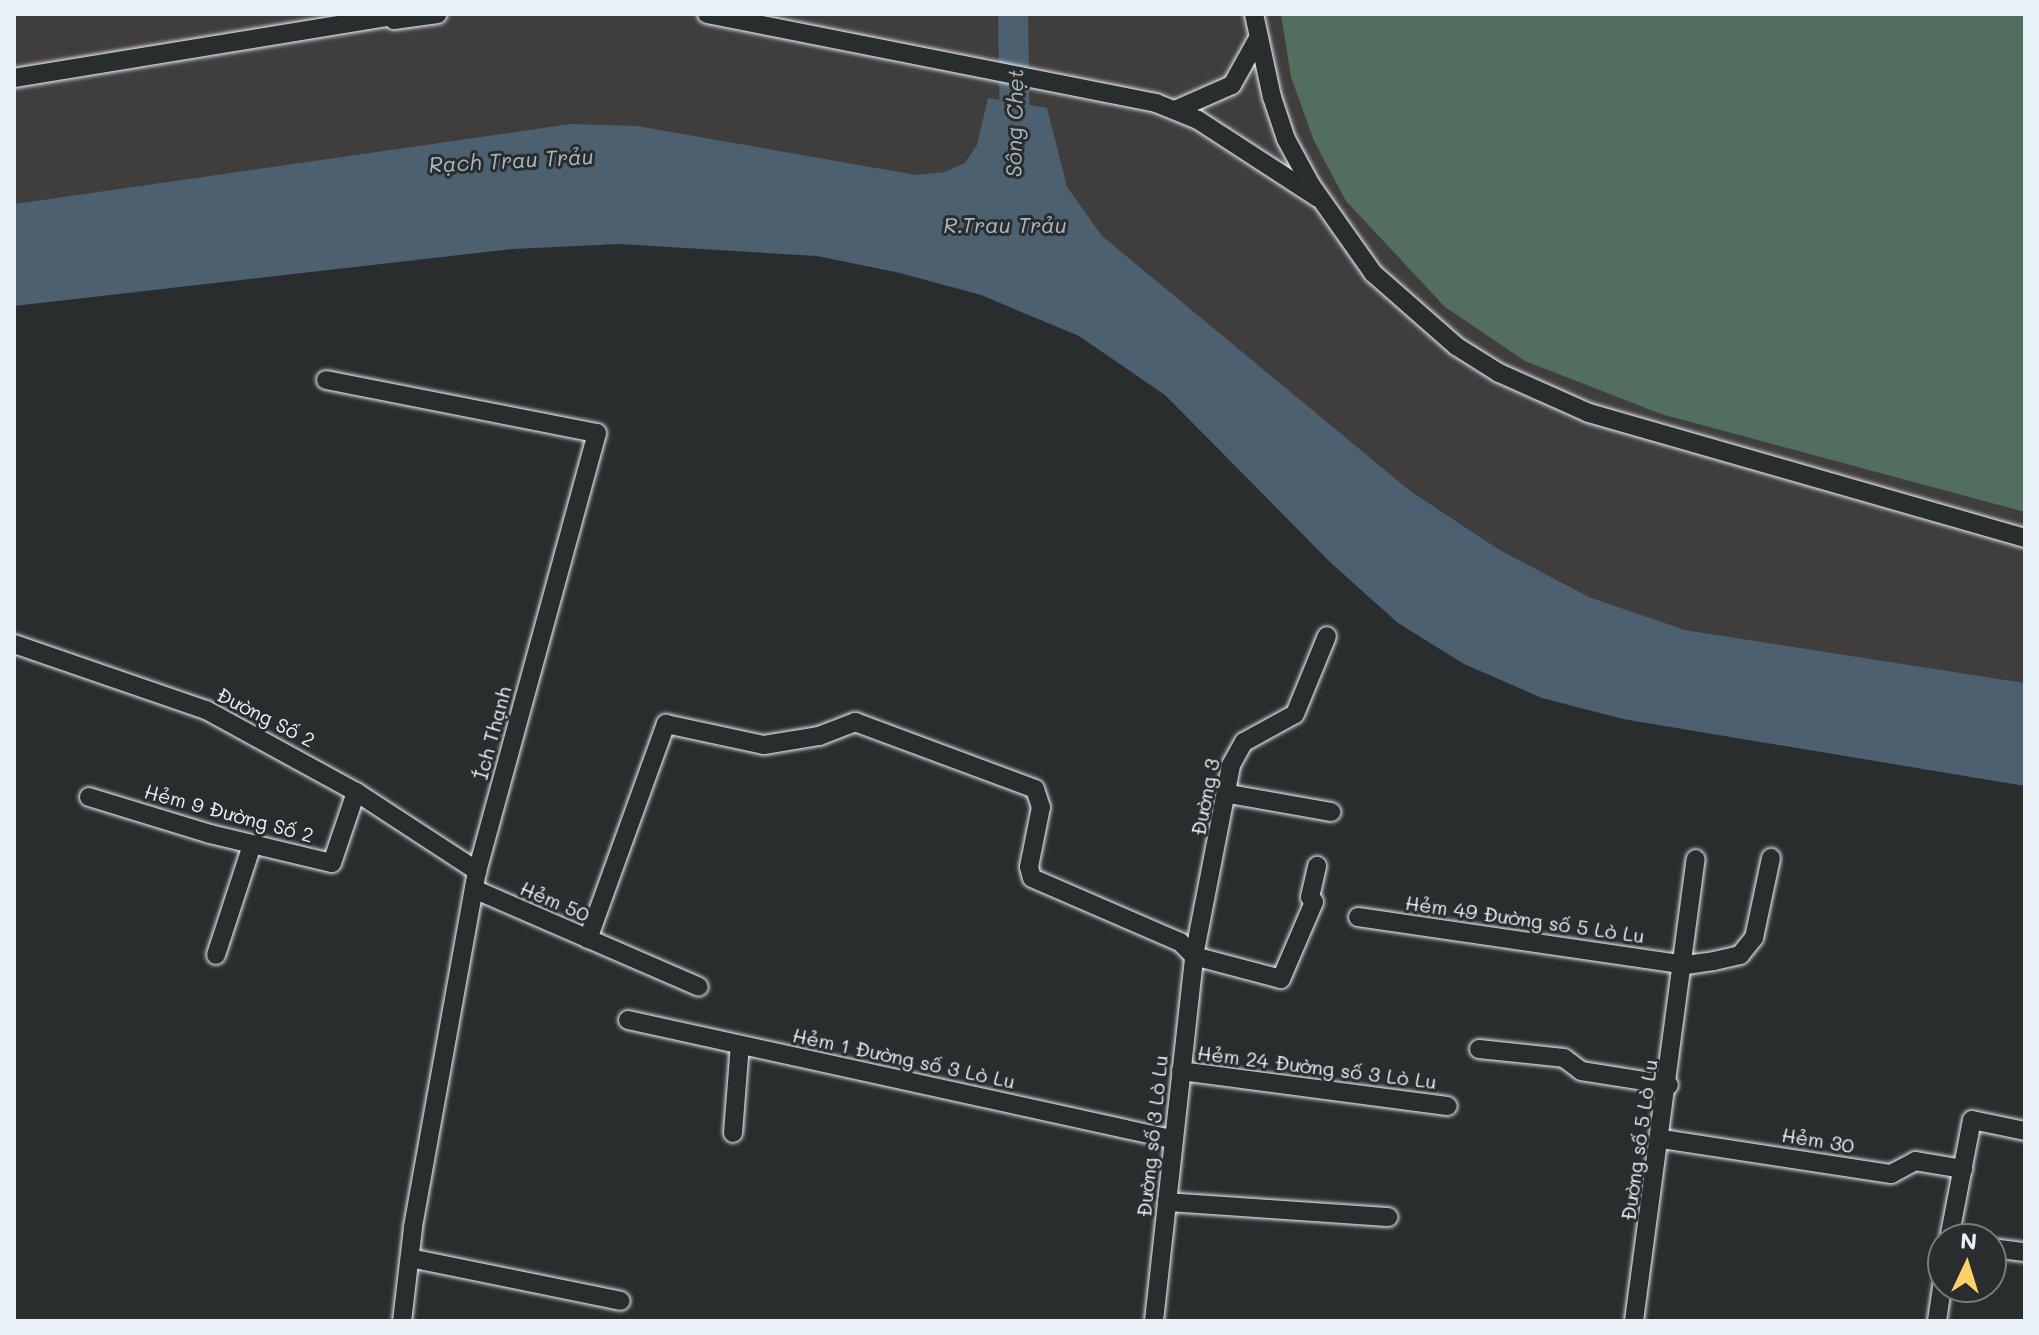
<!DOCTYPE html>
<meta charset="utf-8">
<style>
body{margin:0}
#map{position:relative;width:2039px;height:1335px;overflow:hidden;background:#2a2d2e;font-family:Mali,sans-serif}
div>[style]{position:absolute}
.built>*{inset:0;background:#403e3d}
.green>*{inset:0;background:#526e5e}
.water>*{inset:0;background:#4d6070}
.river>*{height:30px;margin:-15px;padding:0 15px;transform-origin:15px;border-radius:15px;background:#4d6070}
.roads{filter:drop-shadow(0 0 2px #e8f1f8) drop-shadow(0 0 2px #e8f1f8)}
.minor>*{height:18px;margin:-9px;padding:0 9px;transform-origin:9px;border-radius:9px;background:#2a2d2e}
span{translate:-50% -50%;white-space:nowrap;text-align:center;line-height:1.15;-webkit-text-stroke:6px #2a2d2e;paint-order:stroke}
.street-label{font-size:20px;color:#e8f1f8}
.water-label{font-size:22px;color:#aab7c2;font-style:italic}
.frame{position:absolute;inset:0;border:16px solid #e8f1f8;pointer-events:none}
.north{position:absolute;left:1927px;top:1223px;width:80px;height:80px;box-sizing:border-box;background:#2a2d2e;border:2px solid #767b7f;border-radius:50%;rotate:4deg;font-size:22px;font-weight:700;line-height:32px;text-align:center;color:#e8f1f8}
.north::after{content:'';display:block;margin:auto;width:28px;height:36px;background:#ffd166;clip-path:polygon(50% 0,100% 100%,50% 72%,0 100%)}
</style>
<div id="map">
<div class="built">
<i style="clip-path:polygon(14px 14px,2025px 14px,2025px 683px,1685px 630px,1589px 597px,1498px 549px,1409px 490px,1124px 258px,570px 124px,14px 204px)"></i>
</div>
<div class="green">
<i style="clip-path:polygon(1281px 14px,2025px 14px,2025px 512px,1661px 414px,1525px 361px,1445px 307px,1346px 201px,1314px 141px,1291px 77px)"></i>
</div>
<div class="water">
<i style="clip-path:polygon(988px 98px,1047px 108px,1067px 187px,1102px 236px,1409px 490px,1498px 549px,1589px 597px,1685px 630px,2025px 683px,2025px 786px,1623px 719px,1542px 698px,1464px 664px,1398px 623px,1331px 563px,1165px 395px,1079px 336px,981px 295px,900px 273px,817px 256px,620px 244px,512px 249px,14px 306px,14px 204px,570px 124px,637px 126px,916px 175px,945px 172px,965px 163px,977px 145px)"></i>
</div>
<div class="river">
<i style="left:1013px;top:14px;width:130px;rotate:89.1deg"></i>
</div>
<div class="roads">
<div class="minor">
<i style="left:707px;top:14px;width:458px;rotate:11.2deg"></i>
<i style="left:1156px;top:103px;width:45px;rotate:22deg"></i>
<i style="left:1198px;top:120px;width:143px;rotate:33deg"></i>
<i style="left:1254px;top:14px;width:85px;rotate:77.8deg"></i>
<i style="left:1272px;top:97px;width:44px;rotate:71.6deg"></i>
<i style="left:1286px;top:139px;width:52px;rotate:61.5deg"></i>
<i style="left:1311px;top:185px;width:108px;rotate:54.8deg"></i>
<i style="left:1373px;top:273px;width:111px;rotate:41.3deg"></i>
<i style="left:1456px;top:346px;width:51px;rotate:32.1deg"></i>
<i style="left:1499px;top:373px;width:98px;rotate:24deg"></i>
<i style="left:1589px;top:413px;width:454px;rotate:16deg"></i>
<i style="left:394px;top:20px;width:44px;rotate:-7.8deg"></i>
<i style="left:14px;top:78px;width:394px;rotate:-9.3deg"></i>
<i style="left:1175px;top:110px;width:62px;rotate:-23.7deg"></i>
<i style="left:1232px;top:85px;width:54px;rotate:-61deg"></i>
<i style="left:326px;top:380px;width:276px;rotate:11.1deg"></i>
<i style="left:597px;top:433px;width:454px;rotate:105.3deg"></i>
<i style="left:477px;top:871px;width:363px;rotate:100.2deg"></i>
<i style="left:413px;top:1228px;width:94px;rotate:96.7deg"></i>
<i style="left:14px;top:644px;width:203px;rotate:19deg"></i>
<i style="left:206px;top:710px;width:171px;rotate:28.7deg"></i>
<i style="left:356px;top:792px;width:145px;rotate:33.1deg"></i>
<i style="left:1229px;top:794px;width:104px;rotate:10deg"></i>
<i style="left:89px;top:797px;width:127px;rotate:17deg"></i>
<i style="left:210px;top:834px;width:125px;rotate:13.4deg"></i>
<i style="left:332px;top:863px;width:75px;rotate:-71.3deg"></i>
<i style="left:474px;top:889px;width:245px;rotate:23.5deg"></i>
<i style="left:1358px;top:917px;width:331px;rotate:8.3deg"></i>
<i style="left:1686px;top:965px;width:28px;rotate:-8deg"></i>
<i style="left:1714px;top:961px;width:27px;rotate:-13deg"></i>
<i style="left:1740px;top:955px;width:22px;rotate:-51deg"></i>
<i style="left:1754px;top:938px;width:82px;rotate:-78deg"></i>
<i style="left:588px;top:939px;width:229px;rotate:-70.1deg"></i>
<i style="left:666px;top:724px;width:100px;rotate:12.1deg"></i>
<i style="left:764px;top:745px;width:56px;rotate:-9.3deg"></i>
<i style="left:819px;top:736px;width:39px;rotate:-21deg"></i>
<i style="left:855px;top:722px;width:192px;rotate:20.4deg"></i>
<i style="left:1035px;top:789px;width:19px;rotate:72deg"></i>
<i style="left:1041px;top:807px;width:61px;rotate:101.3deg"></i>
<i style="left:1029px;top:867px;width:11px;rotate:75deg"></i>
<i style="left:1032px;top:878px;width:161px;rotate:23.4deg"></i>
<i style="left:1180px;top:942px;width:20px;rotate:45deg"></i>
<i style="left:216px;top:955px;width:116px;rotate:-71.9deg"></i>
<i style="left:1194px;top:956px;width:90px;rotate:14.8deg"></i>
<i style="left:1281px;top:979px;width:84px;rotate:-66.8deg"></i>
<i style="left:1314px;top:902px;width:6px;rotate:-129deg"></i>
<i style="left:1310px;top:897px;width:32px;rotate:-77deg"></i>
<i style="left:628px;top:1020px;width:556px;rotate:12.36deg"></i>
<i style="left:1479px;top:1049px;width:85px;rotate:6deg"></i>
<i style="left:1564px;top:1058px;width:21px;rotate:37deg"></i>
<i style="left:1581px;top:1071px;width:89px;rotate:9deg"></i>
<i style="left:1181px;top:1071px;width:269px;rotate:7.5deg"></i>
<i style="left:733px;top:1133px;width:88px;rotate:-85.5deg"></i>
<i style="left:1662px;top:1139px;width:232px;rotate:8.7deg"></i>
<i style="left:1891px;top:1174px;width:27px;rotate:-28deg"></i>
<i style="left:1915px;top:1161px;width:49px;rotate:9.5deg"></i>
<i style="left:1167px;top:1202px;width:222px;rotate:3.9deg"></i>
<i style="left:1949px;top:1239px;width:121px;rotate:-79.1deg"></i>
<i style="left:1972px;top:1120px;width:54px;rotate:11.7deg"></i>
<i style="left:1991px;top:1248px;width:34px;rotate:7deg"></i>
<i style="left:410px;top:1258px;width:215px;rotate:11.5deg"></i>
<i style="left:1154px;top:1321px;width:367px;rotate:-83.7deg"></i>
<i style="left:1194px;top:956px;width:195px;rotate:-79deg"></i>
<i style="left:1231px;top:765px;width:26px;rotate:-61deg"></i>
<i style="left:1244px;top:742px;width:58px;rotate:-28.8deg"></i>
<i style="left:1295px;top:714px;width:84px;rotate:-67.7deg"></i>
<i style="left:1634px;top:1321px;width:466px;rotate:-82.4deg"></i>
<i style="left:1937px;top:1321px;width:40px;rotate:-81.5deg"></i>
</div>
</div>
<div class="street-label">
<span style="left:266px;top:717px;rotate:27deg">Đường Số 2</span>
<span style="left:492px;top:733px;rotate:-75deg">Ích Thạnh</span>
<span style="left:1205px;top:797px;rotate:-79deg">Đường 3</span>
<span style="left:229px;top:813px;rotate:15deg">Hẻm 9 Đường Số 2</span>
<span style="left:555px;top:901px;rotate:23deg">Hẻm 50</span>
<span style="left:1525px;top:919px;rotate:8deg">Hẻm 49 Đường số 5 Lò Lu</span>
<span style="left:904px;top:1058px;rotate:12deg">Hẻm 1 Đường số 3 Lò Lu</span>
<span style="left:1317px;top:1067px;rotate:7deg">Hẻm 24 Đường số 3 Lò Lu</span>
<span style="left:1152px;top:1136px;rotate:-84deg">Đường số 3 Lò Lu</span>
<span style="left:1639px;top:1140px;rotate:-82deg">Đường số 5 Lò Lu</span>
<span style="left:1818px;top:1140px;rotate:9deg">Hẻm 30</span>
</div>
<div class="water-label">
<span style="left:1014px;top:123px;rotate:-89deg">Sông Chẹt</span>
<span style="left:511px;top:160px;rotate:-3deg">Rạch Trau Trảu</span>
<span style="left:1005px;top:225px">R.Trau Trảu</span>
</div>
<div class="frame"></div>
<div class="north">N</div>
</div>
